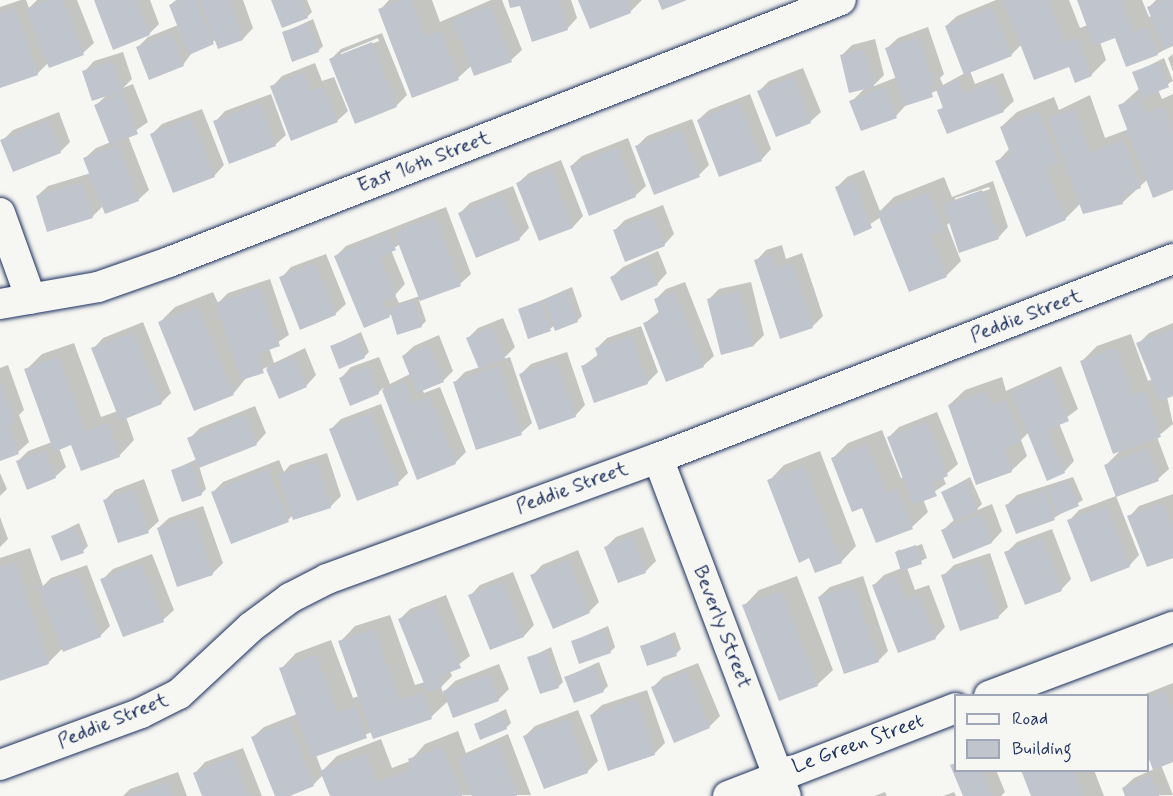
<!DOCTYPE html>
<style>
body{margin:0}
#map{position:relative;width:1173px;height:796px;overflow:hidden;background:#f6f6f2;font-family:Mynerve,sans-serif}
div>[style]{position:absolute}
.shadow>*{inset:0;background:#0003}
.building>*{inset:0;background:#c0c4cd}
.roads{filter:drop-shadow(0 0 2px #1b2f5e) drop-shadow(0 0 2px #1b2f5e)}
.street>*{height:30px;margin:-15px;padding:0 15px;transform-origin:15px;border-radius:15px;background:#f6f6f2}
span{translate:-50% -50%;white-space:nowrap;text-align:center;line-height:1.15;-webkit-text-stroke:6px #f6f6f2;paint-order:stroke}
.street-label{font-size:20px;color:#1b2f5e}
.legend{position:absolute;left:954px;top:694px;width:195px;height:78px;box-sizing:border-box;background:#f6f6f2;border:2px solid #9ea6b7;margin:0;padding:8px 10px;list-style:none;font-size:18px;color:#1b2f5e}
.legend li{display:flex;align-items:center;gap:12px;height:30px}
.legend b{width:30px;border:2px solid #9ea6b7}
</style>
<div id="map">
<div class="shadow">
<i style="clip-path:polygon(21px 0,26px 0,29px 8px,37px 0,77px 0,94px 43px,83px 53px,49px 66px,48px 63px,37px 74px,0 87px,0 7px)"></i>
<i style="clip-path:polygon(96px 0,150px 0,159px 24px,149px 34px)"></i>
<i style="clip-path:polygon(176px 0,243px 0,253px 28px,243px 39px,219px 47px,216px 40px,193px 51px,183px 65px,138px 47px,148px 37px,178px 25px,170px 5px)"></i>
<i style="clip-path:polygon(273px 0,307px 0,312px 12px,307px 17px)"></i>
<i style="clip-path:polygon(389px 0,432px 0,440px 22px,491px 0,502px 0,522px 50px,511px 60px,472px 65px,458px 78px,413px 96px,380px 10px)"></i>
<i style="clip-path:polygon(509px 0,571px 0,577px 18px,567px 29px)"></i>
<i style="clip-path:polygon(580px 0,642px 0,631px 11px,591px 27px)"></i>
<i style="clip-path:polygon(996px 0,1069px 0,1080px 28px,1088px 25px,1078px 0,1142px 0,1149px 17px,1152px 16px,1149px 7px,1156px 0,1173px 0,1173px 45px,1157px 54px,1116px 36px,1100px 42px,1106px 60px,1091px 75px,1022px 44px,1011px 55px,970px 71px,975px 84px,1003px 73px,1014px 101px,1003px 111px,939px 111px,944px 106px,938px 90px,906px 105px,896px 116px,851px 102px,865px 88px,841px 56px,852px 45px,875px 39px,884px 75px,872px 87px,897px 77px,887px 48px,898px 38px,928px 27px,944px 74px,940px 78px,943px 85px,965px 73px,946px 26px,957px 16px)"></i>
<i style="clip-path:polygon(313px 19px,323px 46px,318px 51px,283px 33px)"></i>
<i style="clip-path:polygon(evenodd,382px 33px,407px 95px,396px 106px,331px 59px,341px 49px,382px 33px,378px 38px,379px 41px,341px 56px,341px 53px,378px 38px)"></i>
<i style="clip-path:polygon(123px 52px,132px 79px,123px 88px,133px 84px,148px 122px,128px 136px,149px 190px,138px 200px,103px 206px,92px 217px,37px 196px,48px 186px,91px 173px,85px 158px,96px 148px,111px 142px,96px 105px,107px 95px,84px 72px,94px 61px)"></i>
<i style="clip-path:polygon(1173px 54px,1173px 72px,1168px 58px)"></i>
<i style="clip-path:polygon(1164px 58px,1173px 81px,1158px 90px,1162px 99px,1173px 94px,1173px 189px,1148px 179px,1122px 203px,1081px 203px,1065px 219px,997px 162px,1010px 148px,1001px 127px,1017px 112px,1054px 97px,1059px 110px,1090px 95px,1105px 138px,1129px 129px,1120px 106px,1140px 88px,1134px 73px)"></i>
<i style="clip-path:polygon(315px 63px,322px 81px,334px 77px,348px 111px,337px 121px,272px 87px,282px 76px)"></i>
<i style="clip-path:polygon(803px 68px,821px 112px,810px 122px,759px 91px,769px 81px)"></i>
<i style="clip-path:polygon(271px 94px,286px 135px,275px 145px,215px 122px,225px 111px)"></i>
<i style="clip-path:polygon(750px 94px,771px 149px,761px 160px,698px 120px,709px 110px)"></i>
<i style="clip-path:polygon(202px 109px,224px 165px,214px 176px,151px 135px,162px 124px)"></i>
<i style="clip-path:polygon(59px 112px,70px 142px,60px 152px,2px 141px,13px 130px)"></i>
<i style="clip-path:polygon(692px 119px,709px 165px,699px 175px,637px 146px,647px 136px)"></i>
<i style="clip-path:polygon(628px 138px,646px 186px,635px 196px,571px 166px,582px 156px)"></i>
<i style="clip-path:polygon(561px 160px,583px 216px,573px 227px,540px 239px,518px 183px,529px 173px)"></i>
<i style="clip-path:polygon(evenodd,864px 170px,880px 211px,894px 197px,944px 177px,952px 197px,993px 181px,1008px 227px,998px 238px,950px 222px,947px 225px,961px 261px,946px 276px,881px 217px,855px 234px,836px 188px,847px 177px,864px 170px,989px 187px,990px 189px,955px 201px,955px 198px,989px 187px)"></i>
<i style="clip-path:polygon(513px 186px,529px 228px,519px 239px,460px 213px,470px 203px)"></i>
<i style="clip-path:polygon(663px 205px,674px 234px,664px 245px,614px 231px,625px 220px)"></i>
<i style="clip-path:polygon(evenodd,446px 207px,471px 274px,460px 284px,419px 300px,426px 321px,421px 326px,392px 313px,389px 316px,336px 256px,346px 246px,446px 207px,400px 244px,420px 296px,399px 303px,395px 295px,405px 284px,391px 250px,400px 244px)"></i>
<i style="clip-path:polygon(782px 245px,786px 259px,802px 253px,823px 316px,813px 326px,781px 337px,756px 261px,766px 250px)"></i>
<i style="clip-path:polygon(658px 251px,667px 273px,657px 284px,612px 277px,623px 267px)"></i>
<i style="clip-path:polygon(326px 254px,346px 304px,335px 314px,281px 278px,291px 267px)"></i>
<i style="clip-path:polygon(270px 279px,289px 335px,269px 348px,274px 363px,305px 348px,316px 375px,306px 386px,280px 397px,267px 367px,247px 377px,233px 394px,160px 322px,175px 307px,213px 292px,218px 303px,228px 293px)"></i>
<i style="clip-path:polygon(685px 282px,714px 356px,703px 366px,645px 323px,660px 311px,655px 300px,666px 289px)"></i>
<i style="clip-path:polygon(751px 282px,764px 335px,754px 345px,708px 300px,719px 289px)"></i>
<i style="clip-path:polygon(572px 287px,582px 316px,577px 321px,555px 325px,550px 329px,519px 310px)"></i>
<i style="clip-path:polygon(503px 318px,515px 347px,503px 359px,510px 357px,532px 423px,521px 433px,455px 382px,465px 372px,480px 367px,468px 338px,478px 328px)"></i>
<i style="clip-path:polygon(143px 322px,171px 393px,161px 403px,126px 417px,134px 440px,119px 456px,72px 443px,59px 448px,66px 467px,55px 477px,18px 461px,28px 451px,52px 442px,26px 370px,42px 354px,74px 343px,101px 417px,118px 411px,93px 349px,103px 338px)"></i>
<i style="clip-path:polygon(1173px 323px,1173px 394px,1167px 397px,1173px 424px,1157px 437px,1169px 469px,1158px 479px,1117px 495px,1106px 465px,1121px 450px,1082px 361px,1097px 346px,1131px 334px,1148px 381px,1153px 379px,1138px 344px,1149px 333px)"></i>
<i style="clip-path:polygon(641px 326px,658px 372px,647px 383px,583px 366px,599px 354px,597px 348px,607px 338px)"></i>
<i style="clip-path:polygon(361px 332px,369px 352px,364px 357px,332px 346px)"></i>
<i style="clip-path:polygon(439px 335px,453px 371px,443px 381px,422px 389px,424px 393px,440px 387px,466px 452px,455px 463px,418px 478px,383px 388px,378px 393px,341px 378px,351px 367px,379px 357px,390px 384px,410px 374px,403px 356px,414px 346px)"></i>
<i style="clip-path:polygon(567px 352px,585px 405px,575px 416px,521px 374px,531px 364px)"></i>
<i style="clip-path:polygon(8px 365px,24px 410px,19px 415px,29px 442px,18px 452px,0 459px,0 368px)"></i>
<i style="clip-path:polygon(1061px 366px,1078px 409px,1059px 423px,1074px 461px,1064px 472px,1029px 432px,1021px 440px,1027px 456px,1011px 471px,949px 405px,965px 390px,1002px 377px,1006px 391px)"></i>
<i style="clip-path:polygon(381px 404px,408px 473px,398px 483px,331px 429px,341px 419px)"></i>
<i style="clip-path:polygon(255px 406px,266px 433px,256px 444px,199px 466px,206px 489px,201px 494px,173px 470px,197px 459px,189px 439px,200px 428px)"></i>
<i style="clip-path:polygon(937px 412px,958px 464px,943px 477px,946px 484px,923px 499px,928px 512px,912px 527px,877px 541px,862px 506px,833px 458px,848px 443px,882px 430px,901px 478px,904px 477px,889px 437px,899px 427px)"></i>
<i style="clip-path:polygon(820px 451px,856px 546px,841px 562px,810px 557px,769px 481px,784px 465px)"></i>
<i style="clip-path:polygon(327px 453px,341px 496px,330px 507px,293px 515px,288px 520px,213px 492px,223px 482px,279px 460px,284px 472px,290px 465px)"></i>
<i style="clip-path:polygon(0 473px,7px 489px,0 496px)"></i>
<i style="clip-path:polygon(970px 477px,982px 504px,975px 511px,992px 504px,1002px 531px,992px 542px,954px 557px,943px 530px,954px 520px,943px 492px)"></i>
<i style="clip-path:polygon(1073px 477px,1083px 500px,1054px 518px,1007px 505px,1017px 495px)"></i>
<i style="clip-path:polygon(144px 479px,159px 521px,148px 531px,105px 500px,115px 490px)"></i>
<i style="clip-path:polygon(1173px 494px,1173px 556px,1129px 517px,1139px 506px)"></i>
<i style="clip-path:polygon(1116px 496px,1139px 555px,1129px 566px,1069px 521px,1079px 510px)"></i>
<i style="clip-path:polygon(203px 506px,223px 563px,212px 574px,158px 528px,169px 518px)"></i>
<i style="clip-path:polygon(0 517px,8px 539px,0 547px)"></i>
<i style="clip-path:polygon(79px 523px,88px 546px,83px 551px,53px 536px)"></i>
<i style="clip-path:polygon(643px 527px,656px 561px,645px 572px,606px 547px,616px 537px)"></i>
<i style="clip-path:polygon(1052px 529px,1071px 579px,1061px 590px,1006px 553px,1017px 542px)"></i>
<i style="clip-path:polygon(922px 544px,927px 558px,907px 568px,915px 590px,929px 585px,945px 627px,935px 638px,873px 586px,884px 575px,902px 568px,896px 552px,900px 549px,900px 552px)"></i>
<i style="clip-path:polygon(30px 548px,43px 586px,51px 578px,87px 565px,110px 626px,100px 636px,63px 648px,48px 663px,0 679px,0 558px)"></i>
<i style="clip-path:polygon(578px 550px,599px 602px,589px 612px,532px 576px,542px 565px)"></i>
<i style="clip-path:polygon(990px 553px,1008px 607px,998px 617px,943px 576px,954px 565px)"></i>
<i style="clip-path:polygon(152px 554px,174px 610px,163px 620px,102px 580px,113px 569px)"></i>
<i style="clip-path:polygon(513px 572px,534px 625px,524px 636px,490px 648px,470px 596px,480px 585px)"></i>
<i style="clip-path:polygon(797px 576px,833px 670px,817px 685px,744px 606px,759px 590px)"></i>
<i style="clip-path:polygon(863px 576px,888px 651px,878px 661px,819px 597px,830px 587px)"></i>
<i style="clip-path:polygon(446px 595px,470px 656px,450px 671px,452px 676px,441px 687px,443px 693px,455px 681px,499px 664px,509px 689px,498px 700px,448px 701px,431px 717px,372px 732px,316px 755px,322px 771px,337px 756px,381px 739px,392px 768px,410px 761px,425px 744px,458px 731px,466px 753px,508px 734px,531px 795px,332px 796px,323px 775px,313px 785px,277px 796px,253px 737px,264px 727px,297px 714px,281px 669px,296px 653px,331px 640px,353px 698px,359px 696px,340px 642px,355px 626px,390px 615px,415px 685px,425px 682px,400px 619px,410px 609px)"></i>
<i style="clip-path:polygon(608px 626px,615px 647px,610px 652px,573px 641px)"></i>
<i style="clip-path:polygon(675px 632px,681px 649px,676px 654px,642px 646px)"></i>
<i style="clip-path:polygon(551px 647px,563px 682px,558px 687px,529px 658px)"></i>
<i style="clip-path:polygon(599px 662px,608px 686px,603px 691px,566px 677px)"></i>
<i style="clip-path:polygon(698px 663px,720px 716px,709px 727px,653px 687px,663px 677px)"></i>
<i style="clip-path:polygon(1173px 683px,1173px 760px,1161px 765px,1173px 795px,1127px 796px,1123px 788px,1134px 778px,1154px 769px,1148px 751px,1148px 696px,1140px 696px)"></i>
<i style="clip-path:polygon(647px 690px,665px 743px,654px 754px,591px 715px,602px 705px)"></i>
<i style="clip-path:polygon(506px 709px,511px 723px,506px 728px,475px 724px)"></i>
<i style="clip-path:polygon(578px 710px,598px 761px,587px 772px,525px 736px,535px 726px)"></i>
<i style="clip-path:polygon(243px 748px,262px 796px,204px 796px,195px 773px,205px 762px)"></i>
<i style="clip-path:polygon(956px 762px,956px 770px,996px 770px,1005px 792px,1001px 796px,964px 796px,951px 766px)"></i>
<i style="clip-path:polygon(1023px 770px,1094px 770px,1104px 796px,1033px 796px)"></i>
<i style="clip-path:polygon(178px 772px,187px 796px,123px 796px,130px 789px)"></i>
<i style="clip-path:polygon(885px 792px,887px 796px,874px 796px)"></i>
<i style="clip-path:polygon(954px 792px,956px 796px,943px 796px)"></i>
</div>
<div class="building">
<i style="clip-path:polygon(49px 0,63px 0,84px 55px,49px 68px,26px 9px)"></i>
<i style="clip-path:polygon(94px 0,136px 0,150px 35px,113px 50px)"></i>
<i style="clip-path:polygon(181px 0,196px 0,214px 44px,189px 55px,169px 5px)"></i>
<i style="clip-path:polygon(200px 0,229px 0,243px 40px,218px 49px)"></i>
<i style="clip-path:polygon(271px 0,301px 0,308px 18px,282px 28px)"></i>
<i style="clip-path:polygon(402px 0,411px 0,425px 37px,440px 30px,459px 80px,412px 98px,378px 9px)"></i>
<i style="clip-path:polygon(508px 0,558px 0,568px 30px,532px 42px,520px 6px,510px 8px)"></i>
<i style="clip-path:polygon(578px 0,627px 0,631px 13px,590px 29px)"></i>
<i style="clip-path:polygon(658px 0,687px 0,662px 10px)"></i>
<i style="clip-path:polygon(1003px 0,1048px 0,1064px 42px,1077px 38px,1092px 76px,1075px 83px,1069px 67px,1034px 80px)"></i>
<i style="clip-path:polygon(1077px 0,1121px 0,1133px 32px,1147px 27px,1158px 55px,1126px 67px,1115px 38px,1094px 46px)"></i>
<i style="clip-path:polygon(1165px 0,1173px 0,1173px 46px,1164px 50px,1147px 7px)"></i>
<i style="clip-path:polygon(490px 6px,512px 62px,474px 76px,453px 20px)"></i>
<i style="clip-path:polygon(992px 7px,1012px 56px,964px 75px,945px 26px)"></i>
<i style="clip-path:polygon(15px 8px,38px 75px,0 88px,0 13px)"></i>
<i style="clip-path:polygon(308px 23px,319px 52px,292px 62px,282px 32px)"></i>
<i style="clip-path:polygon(172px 33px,184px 66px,149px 80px,136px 47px)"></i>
<i style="clip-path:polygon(918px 37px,935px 86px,930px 87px,933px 97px,905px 106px,885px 48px)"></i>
<i style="clip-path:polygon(372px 42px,397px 107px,355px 124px,329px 59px)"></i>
<i style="clip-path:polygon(864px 49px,874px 87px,849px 93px,840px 55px)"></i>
<i style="clip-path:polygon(112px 61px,122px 91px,92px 101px,82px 71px)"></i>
<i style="clip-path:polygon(1159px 62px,1169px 87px,1142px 98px,1132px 72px)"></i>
<i style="clip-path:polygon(304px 73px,311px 91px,324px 86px,338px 122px,291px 141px,270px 86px)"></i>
<i style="clip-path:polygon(793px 77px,811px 123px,776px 137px,757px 91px)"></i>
<i style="clip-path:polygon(959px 80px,964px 93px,993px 82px,1004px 112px,947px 134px,937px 110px,943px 108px,936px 89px)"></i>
<i style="clip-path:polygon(885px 87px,897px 118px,861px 131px,849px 101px)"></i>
<i style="clip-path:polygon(122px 93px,138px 134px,110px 145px,94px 105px)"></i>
<i style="clip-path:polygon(1140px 97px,1146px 113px,1163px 106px,1173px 133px,1173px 190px,1153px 198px,1118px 105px)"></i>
<i style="clip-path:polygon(739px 103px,762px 161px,719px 177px,697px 120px)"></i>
<i style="clip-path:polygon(260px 104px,276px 146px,229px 164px,213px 121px)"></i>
<i style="clip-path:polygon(1074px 109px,1090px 152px,1123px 140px,1141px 188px,1120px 196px,1123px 204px,1083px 214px,1048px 118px)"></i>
<i style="clip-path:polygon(1038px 111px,1059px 162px,1045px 168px,1066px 220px,1026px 237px,995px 161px,1011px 155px,1000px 127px)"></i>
<i style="clip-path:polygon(191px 118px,215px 177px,173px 193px,150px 134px)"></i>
<i style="clip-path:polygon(48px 121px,61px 153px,13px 172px,0 140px)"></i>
<i style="clip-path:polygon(681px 129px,700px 177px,654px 195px,635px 146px)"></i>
<i style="clip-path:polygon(118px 145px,139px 201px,105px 214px,83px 158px)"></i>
<i style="clip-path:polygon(618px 148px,636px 197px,589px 216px,570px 166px)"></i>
<i style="clip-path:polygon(551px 169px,573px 228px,539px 241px,516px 183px)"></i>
<i style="clip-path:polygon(853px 180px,872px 228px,854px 236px,835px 187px)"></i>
<i style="clip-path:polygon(82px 182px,93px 218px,47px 232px,36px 196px)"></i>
<i style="clip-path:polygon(982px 190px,999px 239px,959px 253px,943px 204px)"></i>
<i style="clip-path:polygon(928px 192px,944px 230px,930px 236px,947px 277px,909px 292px,877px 212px)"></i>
<i style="clip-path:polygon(502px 195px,520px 240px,476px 258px,458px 213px)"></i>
<i style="clip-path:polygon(652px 215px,665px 246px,625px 262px,613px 230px)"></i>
<i style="clip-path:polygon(435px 217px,461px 286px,420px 301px,394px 232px)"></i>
<i style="clip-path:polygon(389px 233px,396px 250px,380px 257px,396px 296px,383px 301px,390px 317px,364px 328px,334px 256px)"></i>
<i style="clip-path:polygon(771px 254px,776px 268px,792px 263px,813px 328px,780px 339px,754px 260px)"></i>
<i style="clip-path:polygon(647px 260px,658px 285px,621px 301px,610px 277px)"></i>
<i style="clip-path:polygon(315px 263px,336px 315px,300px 330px,279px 277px)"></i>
<i style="clip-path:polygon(260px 288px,280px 346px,257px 354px,264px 373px,242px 380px,215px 303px)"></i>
<i style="clip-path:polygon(567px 291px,578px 322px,555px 331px,544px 300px)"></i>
<i style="clip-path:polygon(674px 291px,704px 367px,666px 382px,643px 323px,660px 316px,654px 299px)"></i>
<i style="clip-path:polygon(740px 291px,754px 346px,721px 355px,707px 299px)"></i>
<i style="clip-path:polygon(413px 300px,422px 327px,397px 335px,389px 308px)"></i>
<i style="clip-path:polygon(540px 301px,551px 331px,528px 339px,518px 309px)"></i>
<i style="clip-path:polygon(197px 306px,234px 395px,194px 411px,158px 322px)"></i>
<i style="clip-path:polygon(492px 327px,505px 359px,479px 369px,466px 338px)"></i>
<i style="clip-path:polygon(1173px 329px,1173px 396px,1160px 401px,1136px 343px)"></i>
<i style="clip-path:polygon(133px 332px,162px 404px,120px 421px,91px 348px)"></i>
<i style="clip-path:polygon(356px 336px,365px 358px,339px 369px,330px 346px)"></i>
<i style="clip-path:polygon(631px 336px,648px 384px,594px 403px,581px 366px,599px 359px,595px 348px)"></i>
<i style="clip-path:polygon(429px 345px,444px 382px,417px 393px,402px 356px)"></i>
<i style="clip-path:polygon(1116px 348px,1133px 395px,1145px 391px,1161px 437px,1113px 454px,1080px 361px)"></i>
<i style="clip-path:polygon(59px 357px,85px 431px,108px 423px,120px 457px,81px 471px,71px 445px,54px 452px,24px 369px)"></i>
<i style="clip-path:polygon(294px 357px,307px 387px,279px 399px,266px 369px)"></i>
<i style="clip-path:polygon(556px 361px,576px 417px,539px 430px,519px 374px)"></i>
<i style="clip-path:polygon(368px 366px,379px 394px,350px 406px,339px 378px)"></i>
<i style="clip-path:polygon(499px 366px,522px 435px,476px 450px,453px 382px)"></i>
<i style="clip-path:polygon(1051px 376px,1069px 421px,1047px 430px,1065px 473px,1047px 481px,1011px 392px)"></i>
<i style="clip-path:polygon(405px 381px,413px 403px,430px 396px,456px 464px,417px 480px,382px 390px)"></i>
<i style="clip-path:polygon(0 382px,15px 422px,8px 424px,19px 454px,0 461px)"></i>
<i style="clip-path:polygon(986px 391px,991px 405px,1006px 400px,1021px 442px,1004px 448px,1012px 472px,976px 485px,948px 405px)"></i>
<i style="clip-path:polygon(370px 413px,399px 485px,357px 501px,329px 429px)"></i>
<i style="clip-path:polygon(245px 415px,257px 445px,199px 468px,187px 438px)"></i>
<i style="clip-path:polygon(927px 422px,948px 476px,931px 483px,937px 496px,913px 505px,887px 437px)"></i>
<i style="clip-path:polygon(867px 444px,886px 493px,897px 489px,913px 529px,876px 543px,862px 508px,852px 512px,831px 458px)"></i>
<i style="clip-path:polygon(1147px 449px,1159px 481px,1116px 497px,1104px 465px)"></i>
<i style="clip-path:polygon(45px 450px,56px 478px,27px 490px,16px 461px)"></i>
<i style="clip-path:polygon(317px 462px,331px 508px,293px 520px,278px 475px)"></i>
<i style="clip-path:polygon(191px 463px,202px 495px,182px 502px,171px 470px)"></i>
<i style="clip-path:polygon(804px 466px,842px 563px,815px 573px,809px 558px,799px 563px,767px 480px)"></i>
<i style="clip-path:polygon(268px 469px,289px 522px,231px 544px,211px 492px)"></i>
<i style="clip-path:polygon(965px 481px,978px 510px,954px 521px,941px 492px)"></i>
<i style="clip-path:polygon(1068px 481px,1079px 506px,1058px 515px,1047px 489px)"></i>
<i style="clip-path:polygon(134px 489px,149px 533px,118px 543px,103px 500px)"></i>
<i style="clip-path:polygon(1044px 490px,1055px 520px,1016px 534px,1005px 505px)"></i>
<i style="clip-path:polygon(1163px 503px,1173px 529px,1173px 558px,1147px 567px,1127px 516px)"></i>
<i style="clip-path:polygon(1106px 506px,1130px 567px,1091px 582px,1067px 520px)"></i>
<i style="clip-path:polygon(981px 514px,992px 543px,953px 559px,941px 530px)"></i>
<i style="clip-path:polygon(193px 516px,213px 575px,177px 587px,157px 528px)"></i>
<i style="clip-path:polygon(74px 527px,84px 553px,61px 561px,51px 536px)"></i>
<i style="clip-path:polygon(632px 536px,646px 573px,618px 583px,604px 547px)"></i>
<i style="clip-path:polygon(1042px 538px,1062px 591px,1025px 605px,1004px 552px)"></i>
<i style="clip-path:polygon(916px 545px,922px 564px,901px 571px,895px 552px)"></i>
<i style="clip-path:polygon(568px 560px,590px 613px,553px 629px,530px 575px)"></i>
<i style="clip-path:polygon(15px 562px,49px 664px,0 681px,0 567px)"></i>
<i style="clip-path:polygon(980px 562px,999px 618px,960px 631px,941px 575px)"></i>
<i style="clip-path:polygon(142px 564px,164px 622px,123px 637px,100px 579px)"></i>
<i style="clip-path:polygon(77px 574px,101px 637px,63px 652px,39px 588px)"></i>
<i style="clip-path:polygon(896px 576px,905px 600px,919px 595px,936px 639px,898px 653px,872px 585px)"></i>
<i style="clip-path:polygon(503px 582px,524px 637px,490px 650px,468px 595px)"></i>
<i style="clip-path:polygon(853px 585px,879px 662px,844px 674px,818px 597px)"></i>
<i style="clip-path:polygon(781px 591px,818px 686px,779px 701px,742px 605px)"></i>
<i style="clip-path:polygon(435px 604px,461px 668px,438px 677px,442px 687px,428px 693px,398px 619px)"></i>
<i style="clip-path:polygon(374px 629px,399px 700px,423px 692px,432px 719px,373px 739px,338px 641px)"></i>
<i style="clip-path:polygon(603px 630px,611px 653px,579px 664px,571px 641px)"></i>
<i style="clip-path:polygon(670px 636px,677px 656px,647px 666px,640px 646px)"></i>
<i style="clip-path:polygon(546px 651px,559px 688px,540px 694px,527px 657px)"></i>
<i style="clip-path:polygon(316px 655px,337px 712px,355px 706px,367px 738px,312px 758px,279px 668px)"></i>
<i style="clip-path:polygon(594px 666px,604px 692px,574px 703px,564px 677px)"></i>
<i style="clip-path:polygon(687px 672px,710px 728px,674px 743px,651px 687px)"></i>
<i style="clip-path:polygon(489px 674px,499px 701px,453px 718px,443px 691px)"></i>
<i style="clip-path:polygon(1165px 691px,1173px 713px,1173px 762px,1153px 770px,1148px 756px,1148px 698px)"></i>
<i style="clip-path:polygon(637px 699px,655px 755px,608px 771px,590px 715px)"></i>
<i style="clip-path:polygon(501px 713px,507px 729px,480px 740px,474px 724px)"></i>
<i style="clip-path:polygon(568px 719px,588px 773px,544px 789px,523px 736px)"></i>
<i style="clip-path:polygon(289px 722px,314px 786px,290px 796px,275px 796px,251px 737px)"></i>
<i style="clip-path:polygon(498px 744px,517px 796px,472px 796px,458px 759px)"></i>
<i style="clip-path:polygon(442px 746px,462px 796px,330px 796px,320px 771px,365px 753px,377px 782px,412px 769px,408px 759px)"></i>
<i style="clip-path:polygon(233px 757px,248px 796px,202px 796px,193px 773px)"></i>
<i style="clip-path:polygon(956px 763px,956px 770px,981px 770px,992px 796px,963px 796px,950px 765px)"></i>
<i style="clip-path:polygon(1021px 770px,1073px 770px,1083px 796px,1031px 796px)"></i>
<i style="clip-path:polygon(1151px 776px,1159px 796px,1125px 796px,1122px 788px)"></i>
<i style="clip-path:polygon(168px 782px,173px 796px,127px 796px)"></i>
</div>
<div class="roads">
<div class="street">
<i style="left:0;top:213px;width:91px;rotate:70.2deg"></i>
<i style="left:0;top:304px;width:99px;rotate:-9.8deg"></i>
<i style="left:98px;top:287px;width:75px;rotate:-19.4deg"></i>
<i style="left:169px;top:262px;width:721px;rotate:-21.3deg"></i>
<i style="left:658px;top:458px;width:361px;rotate:69.3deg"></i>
<i style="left:989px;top:696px;width:197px;rotate:-20.6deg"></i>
<i style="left:0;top:765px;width:150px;rotate:-20.2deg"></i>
<i style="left:141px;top:713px;width:42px;rotate:-26.6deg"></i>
<i style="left:179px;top:694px;width:98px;rotate:-42.9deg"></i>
<i style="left:251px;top:627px;width:49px;rotate:-36.6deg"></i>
<i style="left:290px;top:598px;width:42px;rotate:-27.2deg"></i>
<i style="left:327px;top:579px;width:352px;rotate:-20.1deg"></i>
<i style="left:658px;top:458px;width:552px;rotate:-21.13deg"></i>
<i style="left:728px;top:796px;width:244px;rotate:-21.1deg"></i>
</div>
</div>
<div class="street-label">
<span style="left:424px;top:162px;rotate:-21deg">East 16th Street</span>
<span style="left:1026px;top:316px;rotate:-21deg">Peddie Street</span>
<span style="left:572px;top:488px;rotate:-20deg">Peddie Street</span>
<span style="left:722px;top:627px;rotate:69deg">Beverly Street</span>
<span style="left:113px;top:721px;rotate:-22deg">Peddie Street</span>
<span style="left:858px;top:744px;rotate:-20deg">Le Green Street</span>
</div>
<ul class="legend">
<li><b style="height:8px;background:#f6f6f2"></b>Road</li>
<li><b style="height:16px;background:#c0c4cd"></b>Building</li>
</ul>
</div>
